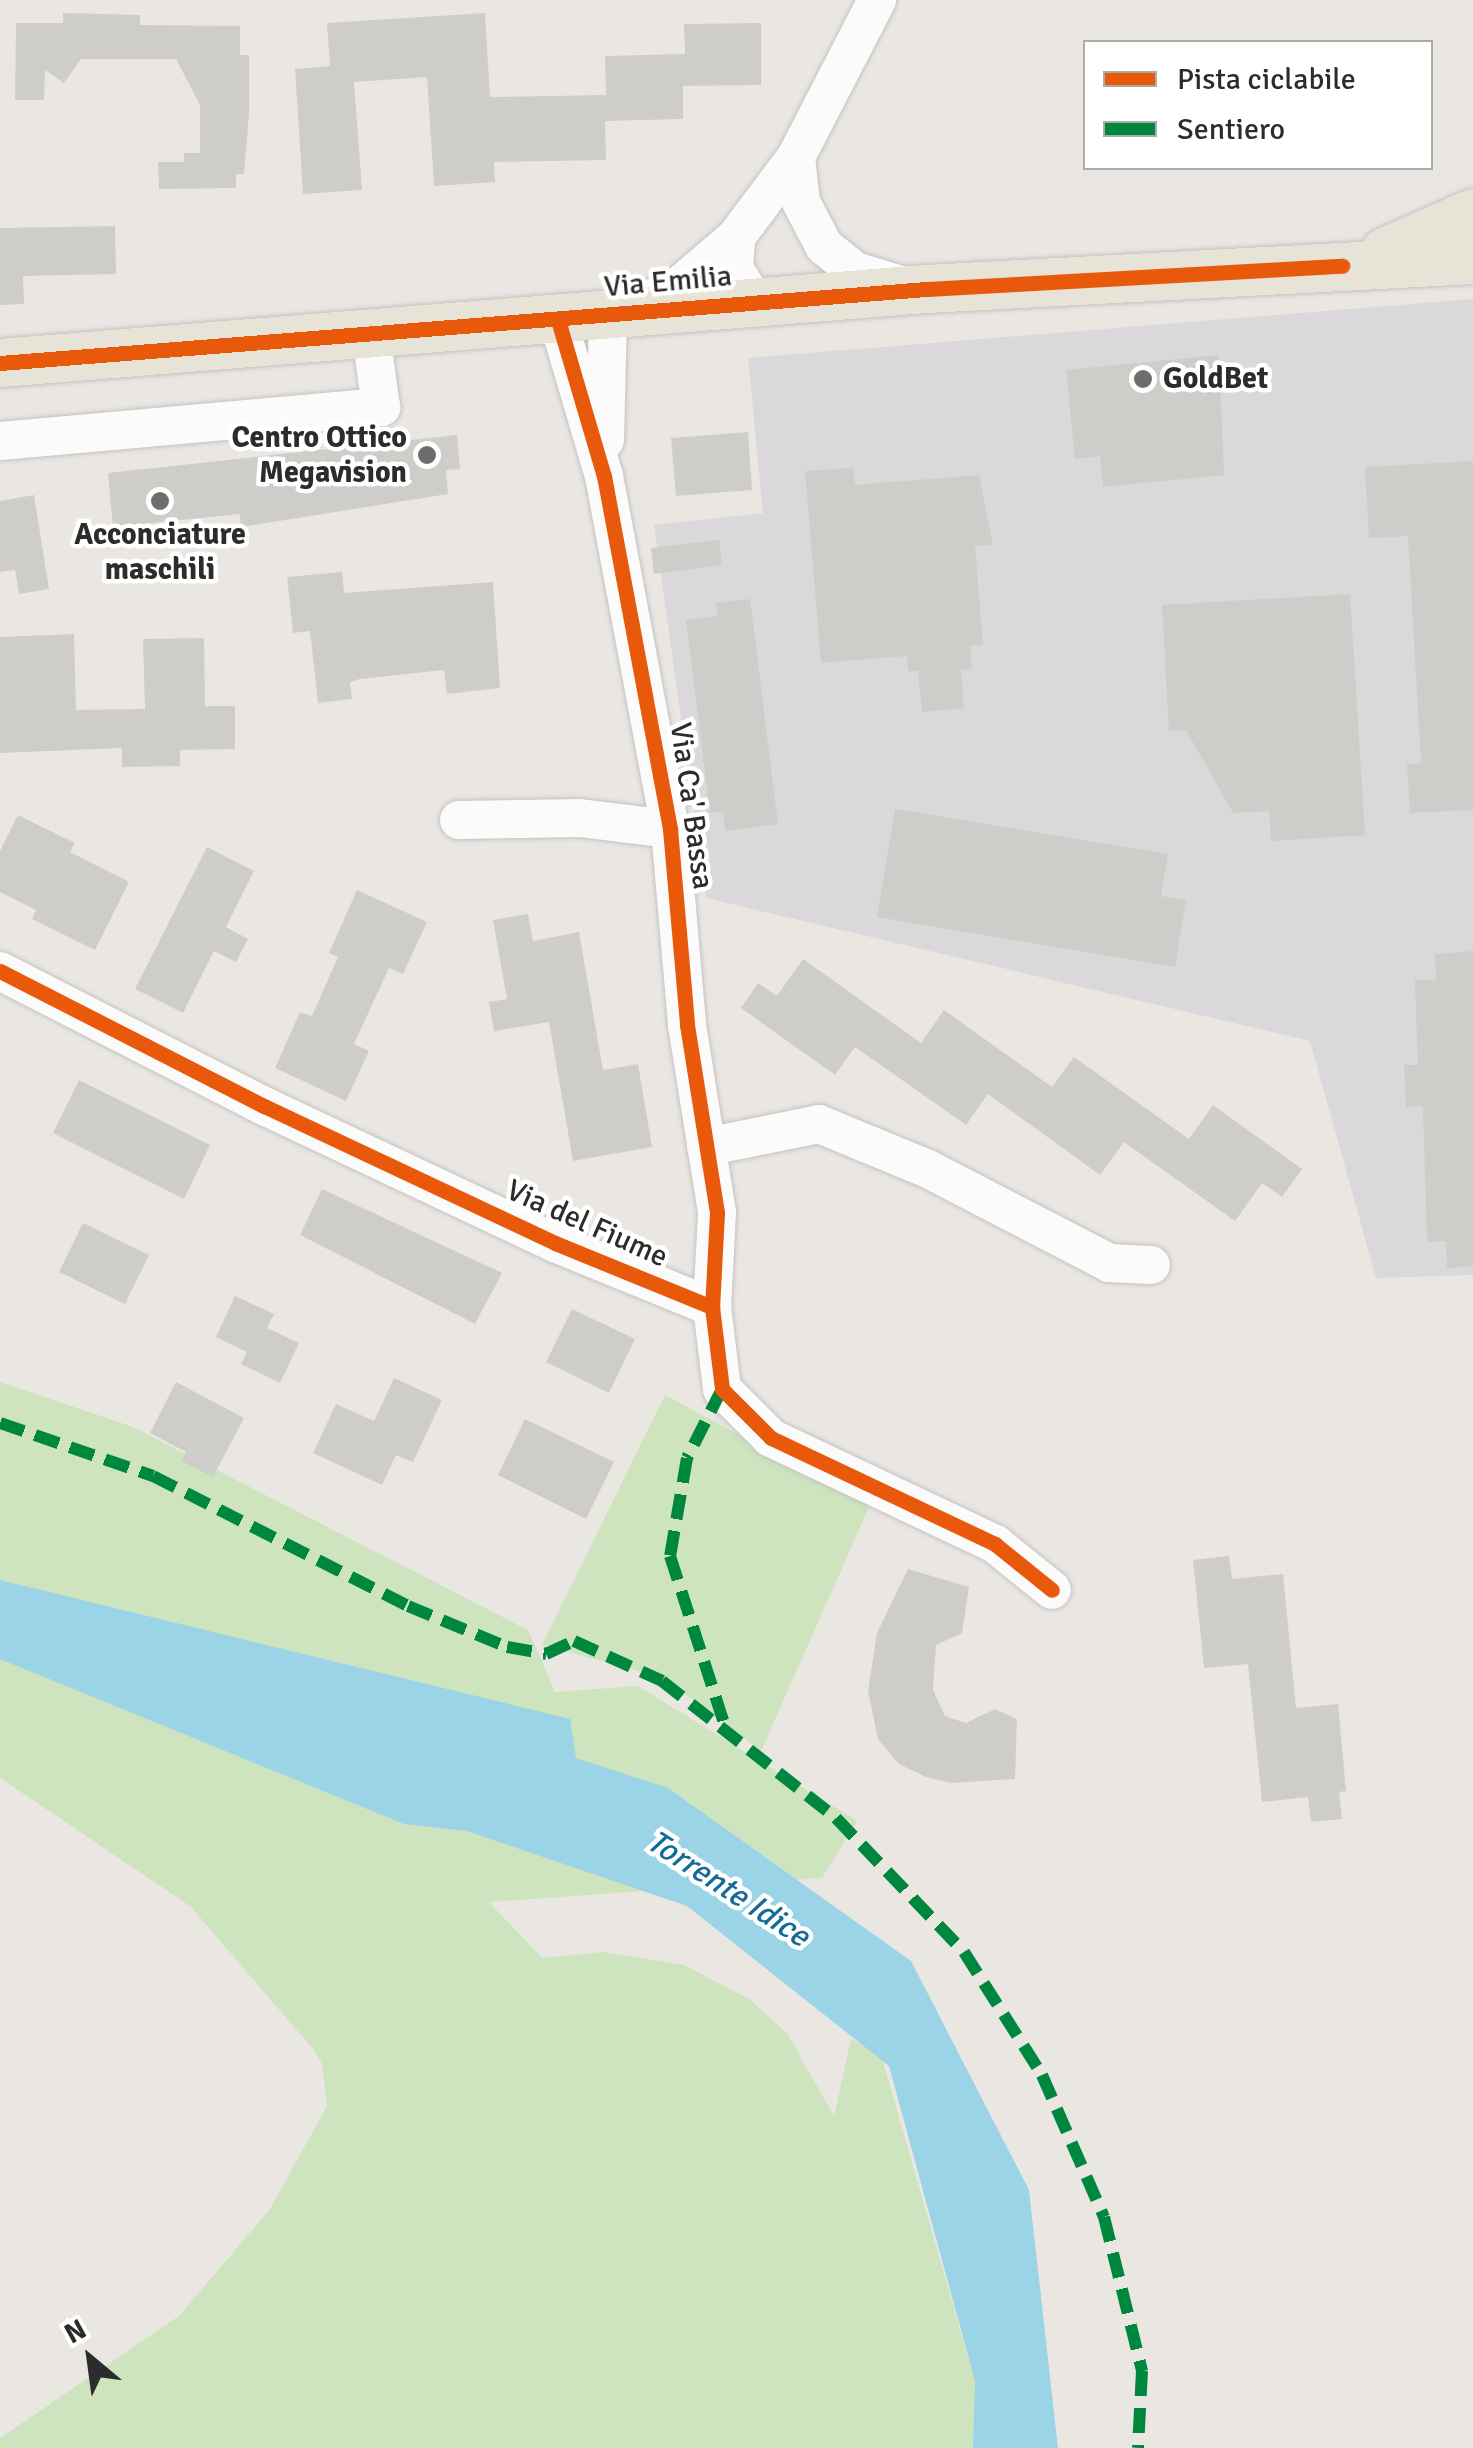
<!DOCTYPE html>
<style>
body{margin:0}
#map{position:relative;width:1473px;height:2448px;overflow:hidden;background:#eae7e3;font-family:Signika,sans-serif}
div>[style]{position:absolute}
.industrial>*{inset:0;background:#dad8da}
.green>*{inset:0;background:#cde4be}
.water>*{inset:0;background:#9bd3e7}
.building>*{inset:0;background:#cfcdca}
.roads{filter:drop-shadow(0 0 2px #c4c3c3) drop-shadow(0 0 2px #c4c3c3)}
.minor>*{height:38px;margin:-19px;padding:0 19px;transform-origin:19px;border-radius:19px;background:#fcfbfb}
.major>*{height:48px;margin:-24px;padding:0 24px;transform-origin:24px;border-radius:24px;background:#e7e3d6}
.quiet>*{height:12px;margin-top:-6px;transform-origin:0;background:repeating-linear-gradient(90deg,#00873e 0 25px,transparent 0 37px)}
.cycleway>*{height:15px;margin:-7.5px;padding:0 7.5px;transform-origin:7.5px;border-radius:7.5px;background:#e8590c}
.dots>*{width:28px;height:28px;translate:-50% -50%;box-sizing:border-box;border:5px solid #fff;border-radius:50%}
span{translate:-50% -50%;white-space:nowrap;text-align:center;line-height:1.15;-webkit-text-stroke:9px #fff;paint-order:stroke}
.street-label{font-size:30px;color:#2c2c2c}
.poi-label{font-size:30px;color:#2c2c2c;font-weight:700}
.left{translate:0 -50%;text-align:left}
.right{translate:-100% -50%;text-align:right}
.water-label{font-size:32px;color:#146b98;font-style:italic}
.legend{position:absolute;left:1083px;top:40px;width:350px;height:130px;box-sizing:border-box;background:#fff;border:2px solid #ababab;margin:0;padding:12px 18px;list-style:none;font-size:30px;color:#2c2c2c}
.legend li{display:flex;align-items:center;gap:20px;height:50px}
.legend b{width:50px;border:2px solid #ababab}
.north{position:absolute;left:40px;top:2308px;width:100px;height:100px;-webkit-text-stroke:8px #fff;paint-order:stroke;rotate:331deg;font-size:28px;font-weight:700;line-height:40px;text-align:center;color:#2c2c2c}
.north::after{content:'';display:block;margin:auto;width:35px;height:45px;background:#2c2c2c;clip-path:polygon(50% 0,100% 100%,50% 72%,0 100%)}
</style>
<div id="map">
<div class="industrial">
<i style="clip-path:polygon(1473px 299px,1473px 1275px,1376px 1278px,1310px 1041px,706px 898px,654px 525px,763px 513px,748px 358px)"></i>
</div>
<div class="green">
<i style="clip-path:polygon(0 1382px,133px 1427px,528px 1630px,555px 1692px,638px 1686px,857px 1821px,822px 1878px,489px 1902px,542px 1958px,603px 1952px,684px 1965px,749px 1999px,787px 2033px,834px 2116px,851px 2039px,881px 2055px,992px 2440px,1040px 2448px,0 2448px,0 2438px,179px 2316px,270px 2209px,327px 2106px,322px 2064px,313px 2049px,190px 1906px,0 1778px)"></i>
<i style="clip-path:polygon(665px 1395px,870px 1505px,761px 1751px,662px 1677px,542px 1645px)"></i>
</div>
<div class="water">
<i style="clip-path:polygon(0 1580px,570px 1719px,576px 1758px,668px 1788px,911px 1961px,1029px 2190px,1058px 2448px,973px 2448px,975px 2381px,889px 2066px,687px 1906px,467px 1831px,404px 1824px,0 1659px)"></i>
</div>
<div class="building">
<i style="clip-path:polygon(63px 13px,140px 15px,140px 25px,240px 26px,240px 55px,249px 55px,249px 114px,244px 174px,236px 174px,236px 188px,159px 189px,158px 162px,184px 162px,184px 153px,200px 153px,200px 105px,176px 59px,81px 59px,64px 83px,45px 70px,44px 100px,15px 100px,16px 23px,63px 23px)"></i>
<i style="clip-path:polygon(485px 13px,490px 97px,606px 95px,605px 56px,685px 54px,684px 24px,761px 23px,761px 85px,683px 86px,683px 119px,605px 121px,606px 160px,494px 162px,495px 182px,434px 186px,427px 77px,354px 82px,362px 190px,303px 194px,295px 69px,330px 66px,327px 23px)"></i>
<i style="clip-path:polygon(115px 226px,116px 274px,23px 276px,24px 304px,0 305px,0 228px)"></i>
<i style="clip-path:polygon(1219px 355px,1224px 475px,1103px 487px,1100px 456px,1075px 459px,1066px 370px)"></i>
<i style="clip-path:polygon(748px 432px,752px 490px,676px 496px,671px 438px)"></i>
<i style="clip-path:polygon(457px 435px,460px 469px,446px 470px,448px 494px,241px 527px,240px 514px,113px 527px,108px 473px)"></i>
<i style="clip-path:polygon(1473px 461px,1473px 810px,1410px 813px,1407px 764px,1421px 763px,1408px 536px,1369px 538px,1365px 467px)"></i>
<i style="clip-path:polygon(853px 468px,855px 485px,979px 475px,993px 545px,975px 546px,983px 645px,970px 646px,972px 669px,961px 670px,964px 708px,922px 712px,918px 671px,908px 671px,907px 656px,821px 663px,805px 471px)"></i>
<i style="clip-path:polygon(34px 495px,49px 589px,19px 594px,15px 570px,0 572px,0 501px)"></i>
<i style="clip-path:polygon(719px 540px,722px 565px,654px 574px,651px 548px)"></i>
<i style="clip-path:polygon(342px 572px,344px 593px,493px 582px,500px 688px,447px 694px,444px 670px,360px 679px,350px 682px,352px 699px,318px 703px,310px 631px,293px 633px,287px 577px)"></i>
<i style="clip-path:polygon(1350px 594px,1365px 835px,1271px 841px,1269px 811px,1233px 813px,1186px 730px,1169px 731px,1162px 605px)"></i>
<i style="clip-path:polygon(750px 599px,778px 824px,725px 831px,723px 812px,710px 813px,686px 620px,717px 616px,716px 603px)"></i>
<i style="clip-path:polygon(74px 634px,76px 710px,145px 709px,143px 639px,204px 638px,205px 706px,235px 706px,235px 749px,180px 750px,180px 766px,122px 767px,122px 748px,0 753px,0 637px)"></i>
<i style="clip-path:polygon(895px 809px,1168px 854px,1161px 896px,1186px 900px,1175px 967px,877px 917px)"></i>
<i style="clip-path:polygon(18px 815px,75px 843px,70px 852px,129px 882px,95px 950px,32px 919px,36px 910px,0 892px,0 851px)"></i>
<i style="clip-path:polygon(207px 847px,254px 871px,226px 927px,248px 939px,236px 962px,214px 951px,183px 1013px,135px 989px)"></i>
<i style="clip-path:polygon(357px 890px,427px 922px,403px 974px,389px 968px,354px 1044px,369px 1051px,346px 1101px,275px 1068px,300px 1012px,312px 1016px,338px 957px,329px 953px)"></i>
<i style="clip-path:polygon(528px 914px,533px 941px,579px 932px,603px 1070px,638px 1064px,652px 1147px,573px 1161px,549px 1022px,494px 1031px,489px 1002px,507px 999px,493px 920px)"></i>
<i style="clip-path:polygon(1473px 951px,1473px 1266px,1447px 1268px,1446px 1241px,1427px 1242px,1423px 1106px,1406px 1107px,1404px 1065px,1418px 1065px,1415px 980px,1436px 980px,1435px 954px)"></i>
<i style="clip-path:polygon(803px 959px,921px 1043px,944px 1010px,1052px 1087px,1074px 1057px,1189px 1139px,1213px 1105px,1302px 1169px,1282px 1197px,1262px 1183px,1235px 1221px,1124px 1142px,1100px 1175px,988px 1094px,966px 1125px,855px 1047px,835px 1075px,741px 1008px,758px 983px,777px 996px)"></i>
<i style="clip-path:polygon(79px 1080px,210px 1145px,184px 1199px,53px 1133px)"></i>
<i style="clip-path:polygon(322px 1189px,502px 1273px,475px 1324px,300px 1235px)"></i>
<i style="clip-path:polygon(83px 1223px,149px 1255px,125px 1304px,59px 1272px)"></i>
<i style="clip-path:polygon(235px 1296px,274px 1314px,267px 1328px,299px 1343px,280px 1383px,241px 1364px,247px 1352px,216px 1337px)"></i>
<i style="clip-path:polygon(572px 1309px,635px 1339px,609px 1393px,546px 1362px)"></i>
<i style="clip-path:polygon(394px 1378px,442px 1400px,413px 1462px,396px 1455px,382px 1485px,313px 1453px,336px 1404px,374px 1421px)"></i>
<i style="clip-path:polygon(176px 1382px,244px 1418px,213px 1477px,182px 1461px,186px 1452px,150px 1433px)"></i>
<i style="clip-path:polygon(525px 1419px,614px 1462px,586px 1519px,498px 1475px)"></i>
<i style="clip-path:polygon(1229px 1556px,1232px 1579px,1283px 1574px,1296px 1708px,1338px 1704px,1346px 1791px,1339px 1792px,1342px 1819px,1311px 1822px,1308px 1797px,1262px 1802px,1248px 1664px,1204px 1668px,1193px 1560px)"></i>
<i style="clip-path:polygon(908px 1569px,969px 1587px,962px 1633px,936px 1645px,933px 1690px,945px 1716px,966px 1723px,995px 1709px,1017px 1719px,1015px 1779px,951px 1783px,926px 1777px,899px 1764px,878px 1739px,868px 1691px,877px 1633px)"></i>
</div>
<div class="roads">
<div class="minor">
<i style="left:796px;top:157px;width:45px;rotate:83.7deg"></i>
<i style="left:801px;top:202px;width:50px;rotate:62.4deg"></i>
<i style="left:824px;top:246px;width:40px;rotate:39deg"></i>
<i style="left:855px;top:271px;width:51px;rotate:17deg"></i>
<i style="left:755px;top:302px;width:39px;rotate:-122deg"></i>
<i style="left:734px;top:269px;width:32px;rotate:-86deg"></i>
<i style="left:736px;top:237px;width:100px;rotate:-53.1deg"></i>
<i style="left:796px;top:157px;width:177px;rotate:-62.7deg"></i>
<i style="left:558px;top:320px;width:163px;rotate:73.6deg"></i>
<i style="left:604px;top:476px;width:359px;rotate:79.4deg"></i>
<i style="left:670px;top:829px;width:197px;rotate:85deg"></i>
<i style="left:687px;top:1025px;width:190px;rotate:80.9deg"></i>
<i style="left:717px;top:1213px;width:94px;rotate:93deg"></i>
<i style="left:605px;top:440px;width:126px;rotate:-88.6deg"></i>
<i style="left:608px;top:314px;width:70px;rotate:-20deg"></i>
<i style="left:674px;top:290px;width:82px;rotate:-40.5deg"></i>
<i style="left:0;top:441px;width:383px;rotate:-5.1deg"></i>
<i style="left:381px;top:407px;width:73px;rotate:-97.9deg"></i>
<i style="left:459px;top:820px;width:121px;rotate:-0.9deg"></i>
<i style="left:580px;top:818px;width:91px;rotate:7deg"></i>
<i style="left:0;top:971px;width:297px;rotate:27.1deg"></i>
<i style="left:264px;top:1106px;width:322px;rotate:25.2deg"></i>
<i style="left:555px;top:1243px;width:170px;rotate:22.2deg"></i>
<i style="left:712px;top:1307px;width:83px;rotate:83deg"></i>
<i style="left:722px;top:1389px;width:69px;rotate:45deg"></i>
<i style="left:771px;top:1438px;width:248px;rotate:25.3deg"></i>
<i style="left:995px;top:1544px;width:73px;rotate:38.9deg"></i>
<i style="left:706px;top:1147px;width:115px;rotate:-11.5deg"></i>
<i style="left:819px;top:1124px;width:118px;rotate:22.4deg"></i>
<i style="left:928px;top:1169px;width:204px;rotate:27.4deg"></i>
<i style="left:1109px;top:1263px;width:42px;rotate:2.7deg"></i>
</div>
<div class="major">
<i style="left:1385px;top:252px;width:96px;rotate:-23.9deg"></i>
<i style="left:0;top:363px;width:929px;rotate:-4.57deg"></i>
<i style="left:926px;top:289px;width:548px;rotate:-3.03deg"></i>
</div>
</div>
<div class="quiet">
<i style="left:722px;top:1389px;width:77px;rotate:116.9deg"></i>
<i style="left:687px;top:1458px;width:99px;rotate:99.8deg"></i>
<i style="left:670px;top:1556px;width:186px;rotate:72.1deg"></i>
<i style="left:0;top:1423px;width:162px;rotate:19.1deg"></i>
<i style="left:153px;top:1476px;width:286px;rotate:27deg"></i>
<i style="left:408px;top:1606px;width:107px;rotate:22.5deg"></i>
<i style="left:507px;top:1647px;width:40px;rotate:10deg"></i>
<i style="left:546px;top:1654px;width:31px;rotate:-25deg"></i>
<i style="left:574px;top:1641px;width:97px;rotate:24.4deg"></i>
<i style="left:662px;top:1681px;width:221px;rotate:38.2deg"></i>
<i style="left:836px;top:1818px;width:185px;rotate:46.3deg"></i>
<i style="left:964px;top:1952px;width:146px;rotate:57.6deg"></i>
<i style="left:1042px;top:2075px;width:155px;rotate:66.4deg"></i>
<i style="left:1104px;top:2217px;width:159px;rotate:76.1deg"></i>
<i style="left:1142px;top:2371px;width:77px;rotate:93deg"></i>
</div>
<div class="cycleway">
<i style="left:558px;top:320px;width:163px;rotate:73.6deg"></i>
<i style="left:604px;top:476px;width:359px;rotate:79.4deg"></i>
<i style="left:670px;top:829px;width:197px;rotate:85deg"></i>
<i style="left:687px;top:1025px;width:190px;rotate:80.9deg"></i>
<i style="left:717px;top:1213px;width:94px;rotate:93deg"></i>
<i style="left:0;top:363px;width:929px;rotate:-4.57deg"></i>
<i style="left:926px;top:289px;width:417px;rotate:-3.2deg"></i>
<i style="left:0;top:971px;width:297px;rotate:27.1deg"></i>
<i style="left:264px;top:1106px;width:322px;rotate:25.2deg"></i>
<i style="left:555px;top:1243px;width:170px;rotate:22.2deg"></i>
<i style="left:712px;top:1307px;width:83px;rotate:83deg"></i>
<i style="left:722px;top:1389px;width:69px;rotate:45deg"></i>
<i style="left:771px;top:1438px;width:248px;rotate:25.3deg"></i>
<i style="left:995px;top:1544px;width:73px;rotate:38.9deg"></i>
</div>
<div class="dots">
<i style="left:1143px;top:379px;background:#6e6d6c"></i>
<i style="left:427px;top:455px;background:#6e6d6c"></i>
<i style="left:160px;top:501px;background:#6e6d6c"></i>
</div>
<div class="street-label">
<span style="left:668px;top:282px;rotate:-5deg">Via Emilia</span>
<span style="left:691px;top:806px;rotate:82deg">Via Ca' Bassa</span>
<span style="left:587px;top:1224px;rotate:24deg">Via del Fiume</span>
</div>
<div class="poi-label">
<span class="left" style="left:1163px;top:379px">GoldBet</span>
<span class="right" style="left:407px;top:455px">Centro Ottico<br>Megavision</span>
<span style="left:160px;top:552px">Acconciature<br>maschili</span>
</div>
<div class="water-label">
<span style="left:728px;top:1889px;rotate:33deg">Torrente Idice</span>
</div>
<ul class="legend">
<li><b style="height:12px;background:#e8590c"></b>Pista ciclabile</li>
<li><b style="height:12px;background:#00873e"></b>Sentiero</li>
</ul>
<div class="north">N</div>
</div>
